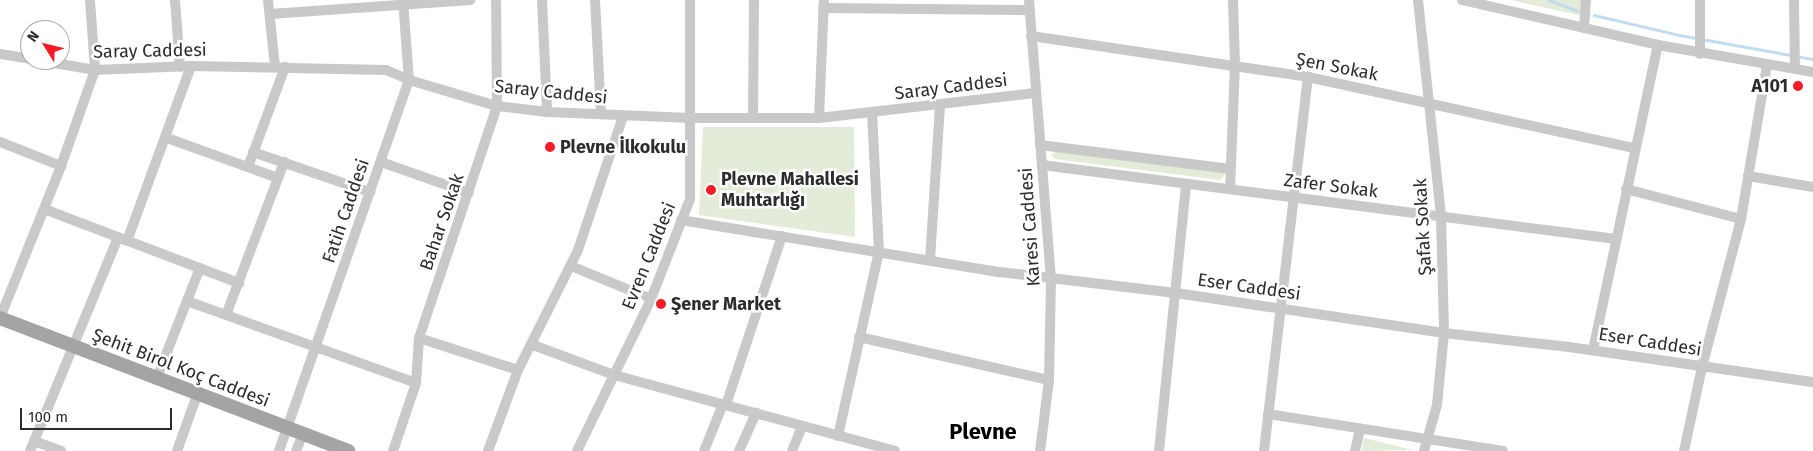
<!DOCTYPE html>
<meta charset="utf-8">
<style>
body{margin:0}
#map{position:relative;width:1813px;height:451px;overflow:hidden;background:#fff;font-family:"Fira Sans",sans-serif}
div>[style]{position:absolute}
.green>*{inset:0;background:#e2ecd8}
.stream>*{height:3px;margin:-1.5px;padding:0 1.5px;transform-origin:1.5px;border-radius:1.5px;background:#c1dcee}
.minor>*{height:10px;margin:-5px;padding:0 5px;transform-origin:5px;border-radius:5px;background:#c9c9c9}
.major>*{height:14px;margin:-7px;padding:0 7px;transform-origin:7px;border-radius:7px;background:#a4a4a4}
.dots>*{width:14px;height:14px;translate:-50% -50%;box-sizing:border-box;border:2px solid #fff;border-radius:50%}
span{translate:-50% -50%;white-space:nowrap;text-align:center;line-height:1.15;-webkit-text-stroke:5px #fff;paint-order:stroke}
.street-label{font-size:18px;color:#2c2c2c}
.poi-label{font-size:18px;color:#2c2c2c;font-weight:700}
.right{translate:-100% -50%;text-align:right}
.left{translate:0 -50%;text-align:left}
.district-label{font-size:22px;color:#000;font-weight:700}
.north{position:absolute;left:20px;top:20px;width:50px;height:50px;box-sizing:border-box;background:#fff;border:1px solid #ababab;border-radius:50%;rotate:306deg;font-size:14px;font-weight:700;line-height:20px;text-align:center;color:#2c2c2c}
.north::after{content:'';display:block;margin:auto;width:18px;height:22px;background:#f61b26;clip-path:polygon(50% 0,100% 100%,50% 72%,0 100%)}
.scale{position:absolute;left:20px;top:408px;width:152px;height:22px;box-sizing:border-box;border:2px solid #2c2c2c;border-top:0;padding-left:6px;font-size:15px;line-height:18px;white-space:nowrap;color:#2c2c2c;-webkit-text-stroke:4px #fff;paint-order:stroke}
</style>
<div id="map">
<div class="green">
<i style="clip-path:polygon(1511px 0,1582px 0,1582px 16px)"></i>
<i style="clip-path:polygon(703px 127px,854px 127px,855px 237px,699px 215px)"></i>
<i style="clip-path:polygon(1056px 151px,1224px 173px,1225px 175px,1220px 180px,1055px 159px,1051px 155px)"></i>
<i style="clip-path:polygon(1364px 438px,1413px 450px,1362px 451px)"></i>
</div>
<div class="stream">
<i style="left:1549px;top:0;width:30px;rotate:21deg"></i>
<i style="left:1594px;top:15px;width:87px;rotate:13.2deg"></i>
<i style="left:1679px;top:35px;width:136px;rotate:10.2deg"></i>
</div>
<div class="minor">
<i style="left:175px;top:0;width:67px;rotate:85.7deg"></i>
<i style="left:268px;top:0;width:67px;rotate:84deg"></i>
<i style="left:542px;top:0;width:112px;rotate:87.4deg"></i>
<i style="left:595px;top:0;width:113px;rotate:87deg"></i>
<i style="left:1029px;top:0;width:279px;rotate:85.5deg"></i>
<i style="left:1051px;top:278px;width:102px;rotate:91.1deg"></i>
<i style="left:1049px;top:380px;width:72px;rotate:97.2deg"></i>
<i style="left:1418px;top:0;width:217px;rotate:83.9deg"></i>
<i style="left:1441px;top:216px;width:117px;rotate:88.5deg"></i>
<i style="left:1444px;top:333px;width:72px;rotate:95.6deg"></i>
<i style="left:1437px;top:405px;width:48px;rotate:105.8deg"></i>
<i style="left:1462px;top:0;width:201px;rotate:12.9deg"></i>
<i style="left:1658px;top:45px;width:157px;rotate:9.9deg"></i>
<i style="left:1794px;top:0;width:68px;rotate:89.2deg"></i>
<i style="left:823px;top:8px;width:206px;rotate:0.6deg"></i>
<i style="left:270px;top:14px;width:201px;rotate:-4deg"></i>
<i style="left:1584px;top:28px;width:28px;rotate:-86deg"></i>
<i style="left:1031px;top:36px;width:280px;rotate:8.4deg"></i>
<i style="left:1308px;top:77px;width:334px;rotate:12.3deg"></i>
<i style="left:0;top:54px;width:30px;rotate:9deg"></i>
<i style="left:1700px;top:54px;width:54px;rotate:-90deg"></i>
<i style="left:37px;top:60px;width:59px;rotate:9.8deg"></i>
<i style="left:95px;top:70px;width:96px;rotate:-2.4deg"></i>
<i style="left:191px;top:66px;width:195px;rotate:1.2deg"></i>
<i style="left:386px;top:70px;width:25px;rotate:23deg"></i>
<i style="left:409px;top:80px;width:92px;rotate:16.5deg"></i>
<i style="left:497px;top:106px;width:50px;rotate:6.8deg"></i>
<i style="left:547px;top:112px;width:143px;rotate:2.4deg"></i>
<i style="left:690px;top:118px;width:129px"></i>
<i style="left:819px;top:118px;width:217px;rotate:-6.6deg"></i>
<i style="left:753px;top:118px;width:118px;rotate:-89.5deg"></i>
<i style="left:819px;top:118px;width:118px;rotate:-87.6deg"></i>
<i style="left:167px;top:138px;width:118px;rotate:19.8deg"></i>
<i style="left:0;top:142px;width:66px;rotate:21.5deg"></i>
<i style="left:1040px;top:145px;width:192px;rotate:7.2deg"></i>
<i style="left:253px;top:152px;width:124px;rotate:18.9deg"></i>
<i style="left:381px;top:162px;width:93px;rotate:19.4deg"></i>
<i style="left:1042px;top:165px;width:579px;rotate:7.35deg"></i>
<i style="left:248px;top:167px;width:107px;rotate:-69.7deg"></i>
<i style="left:1748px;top:176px;width:66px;rotate:9.6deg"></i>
<i style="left:1230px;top:189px;width:124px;rotate:-87.7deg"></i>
<i style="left:1235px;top:65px;width:65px;rotate:-91.8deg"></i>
<i style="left:1626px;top:189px;width:119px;rotate:14.6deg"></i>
<i style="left:44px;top:209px;width:209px;rotate:20.8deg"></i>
<i style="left:681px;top:220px;width:323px;rotate:9.3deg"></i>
<i style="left:1000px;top:272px;width:177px;rotate:6.8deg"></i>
<i style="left:1176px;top:293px;width:271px;rotate:8.5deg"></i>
<i style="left:1444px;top:333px;width:126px;rotate:6.4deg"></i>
<i style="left:1569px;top:347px;width:246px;rotate:8.2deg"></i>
<i style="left:127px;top:241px;width:186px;rotate:-69.9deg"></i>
<i style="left:930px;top:260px;width:155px;rotate:-86.3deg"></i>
<i style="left:571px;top:266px;width:87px;rotate:22.4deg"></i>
<i style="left:187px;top:301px;width:243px;rotate:19.7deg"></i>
<i style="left:226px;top:315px;width:164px;rotate:-69.2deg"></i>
<i style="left:0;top:318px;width:164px;rotate:-68.1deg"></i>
<i style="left:61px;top:166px;width:102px;rotate:-70.5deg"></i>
<i style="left:95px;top:70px;width:70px;rotate:-94.1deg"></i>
<i style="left:859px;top:337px;width:195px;rotate:12.8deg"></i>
<i style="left:419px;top:338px;width:104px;rotate:17.9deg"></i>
<i style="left:533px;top:345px;width:86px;rotate:20.3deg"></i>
<i style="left:614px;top:375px;width:291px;rotate:15.1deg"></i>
<i style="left:1593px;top:350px;width:312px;rotate:-78deg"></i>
<i style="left:156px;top:380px;width:120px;rotate:-68.6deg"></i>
<i style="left:726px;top:405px;width:178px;rotate:-71.7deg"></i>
<i style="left:1268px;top:414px;width:238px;rotate:8.9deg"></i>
<i style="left:838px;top:436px;width:189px;rotate:-77.5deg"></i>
<i style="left:879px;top:251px;width:138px;rotate:-92.9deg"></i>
<i style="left:34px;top:441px;width:29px;rotate:20deg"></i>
<i style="left:30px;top:451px;width:231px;rotate:-67.6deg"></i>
<i style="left:177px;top:451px;width:59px;rotate:-70.3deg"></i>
<i style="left:279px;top:451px;width:393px;rotate:-70.7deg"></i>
<i style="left:409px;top:80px;width:80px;rotate:-94.3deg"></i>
<i style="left:296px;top:451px;width:18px;rotate:-68deg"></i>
<i style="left:393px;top:451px;width:72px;rotate:-71.3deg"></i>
<i style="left:416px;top:383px;width:45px;rotate:-86.2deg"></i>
<i style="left:419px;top:338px;width:245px;rotate:-71.4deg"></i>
<i style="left:497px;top:106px;width:106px;rotate:-90.5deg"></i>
<i style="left:488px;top:451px;width:86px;rotate:-69.7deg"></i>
<i style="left:518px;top:370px;width:134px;rotate:-63.4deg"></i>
<i style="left:578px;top:250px;width:141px;rotate:-71.4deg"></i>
<i style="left:577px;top:451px;width:169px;rotate:-64deg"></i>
<i style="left:651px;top:299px;width:107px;rotate:-68.7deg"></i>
<i style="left:690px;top:199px;width:199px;rotate:-90deg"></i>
<i style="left:704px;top:451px;width:51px;rotate:-68deg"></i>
<i style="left:739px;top:451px;width:42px;rotate:-65.9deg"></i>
<i style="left:792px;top:451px;width:27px;rotate:-68deg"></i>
<i style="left:1159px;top:451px;width:267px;rotate:-84.2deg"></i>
<i style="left:1264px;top:451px;width:377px;rotate:-83.3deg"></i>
<i style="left:1355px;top:451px;width:23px;rotate:-77deg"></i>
<i style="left:1684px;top:451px;width:86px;rotate:-77.9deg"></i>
<i style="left:1702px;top:367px;width:153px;rotate:-75.2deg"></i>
<i style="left:1741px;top:219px;width:156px;rotate:-80.4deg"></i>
</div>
<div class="major">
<i style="left:0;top:318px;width:373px;rotate:20.9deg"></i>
</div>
<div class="dots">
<i style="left:1798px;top:86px;background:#f61b26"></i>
<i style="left:550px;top:147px;background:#f61b26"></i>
<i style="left:711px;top:190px;background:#f61b26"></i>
<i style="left:661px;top:304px;background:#f61b26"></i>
</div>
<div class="street-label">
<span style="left:150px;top:51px;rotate:-1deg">Saray Caddesi</span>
<span style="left:1337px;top:67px;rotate:11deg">Şen Sokak</span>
<span style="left:951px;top:87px;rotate:-7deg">Saray Caddesi</span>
<span style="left:551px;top:92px;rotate:6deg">Saray Caddesi</span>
<span style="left:1331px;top:186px;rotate:7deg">Zafer Sokak</span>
<span style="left:346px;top:211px;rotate:-71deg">Fatih Caddesi</span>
<span style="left:442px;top:222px;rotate:-71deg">Bahar Sokak</span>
<span style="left:1030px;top:227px;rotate:-94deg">Karesi Caddesi</span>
<span style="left:1423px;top:227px;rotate:-93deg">Şafak Sokak</span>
<span style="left:649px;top:256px;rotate:-68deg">Evren Caddesi</span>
<span style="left:1249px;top:287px;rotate:8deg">Eser Caddesi</span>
<span style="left:1650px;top:342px;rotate:9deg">Eser Caddesi</span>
<span style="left:181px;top:368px;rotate:21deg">Şehit Birol Koç Caddesi</span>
</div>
<div class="poi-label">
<span class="right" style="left:1788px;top:86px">A101</span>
<span class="left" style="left:560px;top:147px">Plevne İlkokulu</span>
<span class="left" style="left:721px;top:190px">Plevne Mahallesi<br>Muhtarlığı</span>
<span class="left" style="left:671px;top:304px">Şener Market</span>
</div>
<div class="district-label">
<span style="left:983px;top:432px">Plevne</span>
</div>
<div class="north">N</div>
<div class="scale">100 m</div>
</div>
